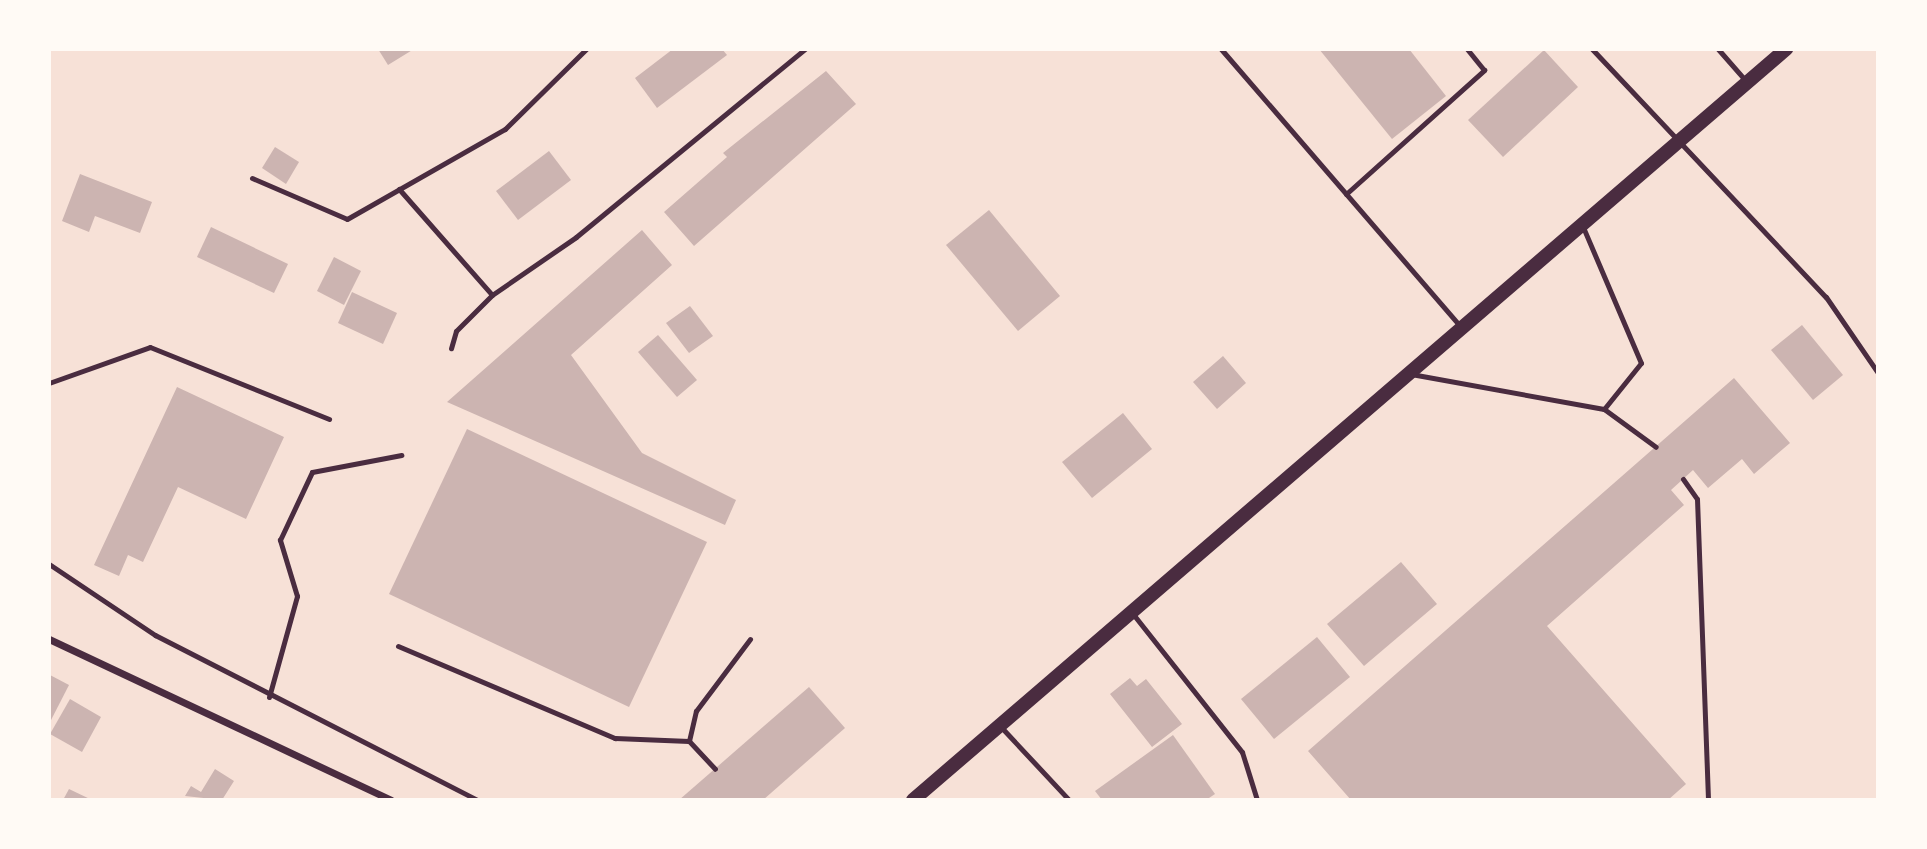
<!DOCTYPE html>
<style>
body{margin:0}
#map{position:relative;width:1927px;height:849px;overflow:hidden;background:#f7e1d7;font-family:"Noto Sans",sans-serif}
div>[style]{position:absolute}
.building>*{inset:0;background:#ccb4b1}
.service>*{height:5px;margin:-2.5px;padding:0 2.5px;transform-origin:2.5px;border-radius:2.5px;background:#4a2c40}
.minor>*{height:7px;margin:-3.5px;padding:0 3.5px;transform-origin:3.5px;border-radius:3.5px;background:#4a2c40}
.secondary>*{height:14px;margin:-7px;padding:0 7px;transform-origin:7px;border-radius:7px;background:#4a2c40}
span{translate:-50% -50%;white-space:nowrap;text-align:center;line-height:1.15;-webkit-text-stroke:7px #fffaf5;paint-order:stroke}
.frame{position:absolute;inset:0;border:51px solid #fffaf5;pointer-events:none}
</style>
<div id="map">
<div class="building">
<i style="clip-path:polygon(378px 49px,414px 49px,388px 65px)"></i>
<i style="clip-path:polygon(673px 49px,722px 49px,727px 55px,657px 108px,635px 78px)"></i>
<i style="clip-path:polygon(1319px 49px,1409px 49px,1446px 96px,1392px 139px)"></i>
<i style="clip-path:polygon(1544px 50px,1578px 87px,1503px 157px,1468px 120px)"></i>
<i style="clip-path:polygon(826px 71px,856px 104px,694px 246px,664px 212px,727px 157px,723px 153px)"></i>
<i style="clip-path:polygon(275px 147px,299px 162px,286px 184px,262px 168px)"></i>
<i style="clip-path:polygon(549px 151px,571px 180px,518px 220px,496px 191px)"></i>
<i style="clip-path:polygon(80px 174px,152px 202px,140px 233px,95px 216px,89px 232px,62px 221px)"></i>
<i style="clip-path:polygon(989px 210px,1060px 296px,1018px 331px,946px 245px)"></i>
<i style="clip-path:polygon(211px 227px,288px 264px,274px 293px,197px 257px)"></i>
<i style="clip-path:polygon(642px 230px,672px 265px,571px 355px,642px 453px,736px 500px,725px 525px,447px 402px)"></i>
<i style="clip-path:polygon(334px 257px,361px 271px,344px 305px,317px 291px)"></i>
<i style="clip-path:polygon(352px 292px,397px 313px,383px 344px,338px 323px)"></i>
<i style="clip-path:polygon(690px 306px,713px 336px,689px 353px,666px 323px)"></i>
<i style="clip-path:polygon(1802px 325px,1843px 375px,1813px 400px,1771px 350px)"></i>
<i style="clip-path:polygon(658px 335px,697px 380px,677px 397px,638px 352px)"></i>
<i style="clip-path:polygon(1223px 356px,1246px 383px,1217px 409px,1193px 382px)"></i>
<i style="clip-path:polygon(1734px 378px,1790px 443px,1754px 474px,1742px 459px,1708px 488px,1693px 470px,1671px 490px,1684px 505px,1547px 626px,1686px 784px,1668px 800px,1351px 800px,1308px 751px)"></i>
<i style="clip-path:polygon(177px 387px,284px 437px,246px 519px,178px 487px,143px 562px,128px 555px,119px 576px,94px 565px)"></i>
<i style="clip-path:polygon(1123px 413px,1152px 449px,1092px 498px,1062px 462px)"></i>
<i style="clip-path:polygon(467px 429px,707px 542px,629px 707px,389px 594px)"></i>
<i style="clip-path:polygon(1401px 562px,1437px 604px,1364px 666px,1327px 624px)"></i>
<i style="clip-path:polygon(1317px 637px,1350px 677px,1274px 739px,1241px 699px)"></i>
<i style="clip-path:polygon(50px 675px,69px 685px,49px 724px,49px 677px)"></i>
<i style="clip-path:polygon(1130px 678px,1137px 686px,1146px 679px,1182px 724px,1152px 747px,1110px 694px)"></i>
<i style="clip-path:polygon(809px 687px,845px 728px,763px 800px,679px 800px)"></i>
<i style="clip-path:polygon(70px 699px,101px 717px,82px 752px,50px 734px)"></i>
<i style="clip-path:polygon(1173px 735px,1215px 794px,1206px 800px,1102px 800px,1095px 791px)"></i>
<i style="clip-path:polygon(215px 769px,234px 781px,222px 800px,185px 796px,191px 786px,201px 792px)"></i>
<i style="clip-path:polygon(69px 789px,92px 800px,63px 800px)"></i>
</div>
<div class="service">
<i style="left:1221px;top:49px;width:367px;rotate:49.2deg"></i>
<i style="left:1592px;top:49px;width:341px;rotate:46.7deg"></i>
<i style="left:1826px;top:297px;width:92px;rotate:55.6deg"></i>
<i style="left:1718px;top:49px;width:43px;rotate:48.8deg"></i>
<i style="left:252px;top:178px;width:103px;rotate:23.3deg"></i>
<i style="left:347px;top:219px;width:182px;rotate:-29.7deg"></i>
<i style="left:505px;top:129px;width:114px;rotate:-44.6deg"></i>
<i style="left:399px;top:189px;width:141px;rotate:48.7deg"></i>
<i style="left:492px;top:295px;width:51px;rotate:135deg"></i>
<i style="left:456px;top:331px;width:18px;rotate:106deg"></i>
<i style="left:1346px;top:194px;width:186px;rotate:-41.9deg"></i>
<i style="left:1484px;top:70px;width:27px;rotate:-129deg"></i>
<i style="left:492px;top:295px;width:102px;rotate:-34.6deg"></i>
<i style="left:576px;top:237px;width:296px;rotate:-39.4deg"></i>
<i style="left:1411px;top:374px;width:196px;rotate:10.3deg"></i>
<i style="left:1604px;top:409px;width:59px;rotate:-51.2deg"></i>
<i style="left:1641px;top:363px;width:148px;rotate:-113.1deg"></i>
<i style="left:49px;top:383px;width:107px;rotate:-19.6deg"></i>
<i style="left:150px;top:347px;width:193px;rotate:21.9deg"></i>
<i style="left:1604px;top:409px;width:64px;rotate:36.2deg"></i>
<i style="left:1683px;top:479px;width:24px;rotate:55deg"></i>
<i style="left:1697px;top:499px;width:301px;rotate:87.9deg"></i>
<i style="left:49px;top:564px;width:128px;rotate:33.8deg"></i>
<i style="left:155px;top:635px;width:363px;rotate:27.1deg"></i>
<i style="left:1133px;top:614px;width:176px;rotate:51.7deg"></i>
<i style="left:1242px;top:752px;width:50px;rotate:72.6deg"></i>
<i style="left:398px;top:646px;width:236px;rotate:23deg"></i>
<i style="left:615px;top:738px;width:74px;rotate:2.3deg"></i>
<i style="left:689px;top:741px;width:38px;rotate:47deg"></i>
<i style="left:269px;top:697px;width:105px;rotate:-74.5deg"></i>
<i style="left:297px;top:596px;width:59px;rotate:-106.9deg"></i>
<i style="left:280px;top:540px;width:75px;rotate:-64.8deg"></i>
<i style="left:312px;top:472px;width:91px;rotate:-10.8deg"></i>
<i style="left:1001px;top:727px;width:100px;rotate:47deg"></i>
<i style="left:689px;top:741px;width:31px;rotate:-77deg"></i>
<i style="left:696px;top:711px;width:90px;rotate:-53.1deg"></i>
</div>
<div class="minor">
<i style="left:49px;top:639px;width:378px;rotate:25.2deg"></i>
</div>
<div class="secondary">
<i style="left:913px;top:800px;width:1152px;rotate:-40.7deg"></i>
</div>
<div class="frame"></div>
</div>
